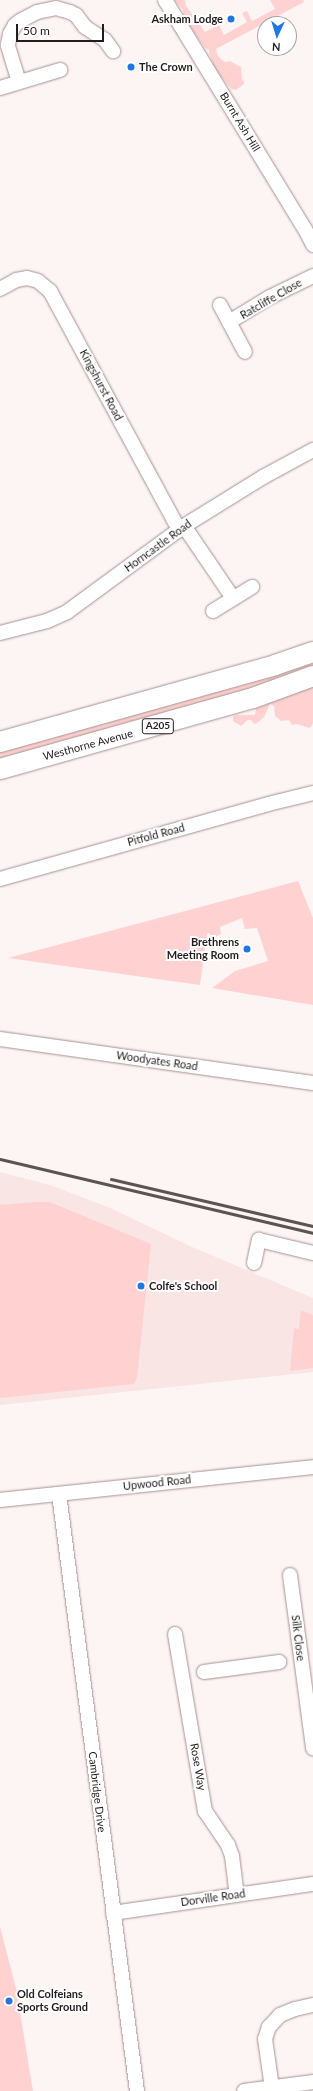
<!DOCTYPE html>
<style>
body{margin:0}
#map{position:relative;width:313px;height:2091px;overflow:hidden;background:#fdf4f4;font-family:Lato,sans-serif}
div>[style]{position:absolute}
.built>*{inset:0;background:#f8e5e4}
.green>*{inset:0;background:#ffd2d1}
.roads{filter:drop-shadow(0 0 1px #a69291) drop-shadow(0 0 1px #a69291)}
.minor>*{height:14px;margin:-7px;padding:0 7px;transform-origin:7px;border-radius:7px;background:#fff}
.highway>*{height:20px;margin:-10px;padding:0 10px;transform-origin:10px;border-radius:10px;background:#fff}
.rail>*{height:3px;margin:-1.5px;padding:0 1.5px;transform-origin:1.5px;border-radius:1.5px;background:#5c5353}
.dots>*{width:11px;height:11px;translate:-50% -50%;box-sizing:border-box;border:2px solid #fff;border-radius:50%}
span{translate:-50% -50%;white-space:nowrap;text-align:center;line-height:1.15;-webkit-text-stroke:4px #fff;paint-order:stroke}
.shield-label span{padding:1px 3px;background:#fff;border:1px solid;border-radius:3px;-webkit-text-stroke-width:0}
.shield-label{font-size:10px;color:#251d1d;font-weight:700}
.poi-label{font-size:11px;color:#251d1d;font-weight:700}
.right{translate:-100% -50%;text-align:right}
.left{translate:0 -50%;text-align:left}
.street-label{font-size:11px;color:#251d1d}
.north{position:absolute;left:257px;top:16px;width:40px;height:40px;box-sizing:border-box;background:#fff;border:1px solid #a8a5a5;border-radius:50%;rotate:184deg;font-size:11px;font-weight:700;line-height:16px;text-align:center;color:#251d1d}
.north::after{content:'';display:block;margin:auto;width:14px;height:18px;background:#2077e1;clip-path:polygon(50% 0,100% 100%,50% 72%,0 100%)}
.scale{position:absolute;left:16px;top:24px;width:88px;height:18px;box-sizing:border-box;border:2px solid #251d1d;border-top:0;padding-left:5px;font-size:12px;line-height:14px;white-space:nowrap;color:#251d1d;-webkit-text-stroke:3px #fff;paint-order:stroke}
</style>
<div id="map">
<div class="built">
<i style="clip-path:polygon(0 1172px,53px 1186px,110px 1208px,192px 1247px,313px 1298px,313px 1372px,0 1405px)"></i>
</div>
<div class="green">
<i style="clip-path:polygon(174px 0,185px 0,186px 6px,205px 32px,219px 25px,224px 35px,247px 22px,242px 13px,247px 11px,252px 21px,275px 9px,270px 0,303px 0,304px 2px,216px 49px,218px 56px,222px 60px,225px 62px,230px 61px,241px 67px,242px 80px,244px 81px,244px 84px,236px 90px,231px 89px,216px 71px,209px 53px,209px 50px,205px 48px,195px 34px,184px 18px,183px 10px)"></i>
<i style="clip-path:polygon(313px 660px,313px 668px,258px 688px,0 761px,0 750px)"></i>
<i style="clip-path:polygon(313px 682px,313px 723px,311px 727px,309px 728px,297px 724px,292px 725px,289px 720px,281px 721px,275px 716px,274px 706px,270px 704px,264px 717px,257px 723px,254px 724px,251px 720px,248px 720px,241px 726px,233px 721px,233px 717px,235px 715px,255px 715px,256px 710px,253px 707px)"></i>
<i style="clip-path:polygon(298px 881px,313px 918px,313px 1005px,212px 988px,235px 971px,268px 961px,257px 928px,245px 929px,242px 918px,220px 927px,221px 934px,216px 937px,215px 940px,217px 944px,223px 943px,223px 945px,214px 948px,214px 940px,209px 933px,207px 934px,200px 985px,8px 958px)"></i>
<i style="clip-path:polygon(36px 1202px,49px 1202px,57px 1205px,151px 1244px,137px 1378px,134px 1384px,0 1398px,0 1205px)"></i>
<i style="clip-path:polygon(301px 1310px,313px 1315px,313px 1368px,290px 1371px,294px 1328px,299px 1329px)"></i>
<i style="clip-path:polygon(0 1927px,16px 1988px,33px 2091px,0 2091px)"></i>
</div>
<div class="roads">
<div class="minor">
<i style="left:165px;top:0;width:268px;rotate:58.6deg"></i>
<i style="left:305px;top:229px;width:18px;rotate:63deg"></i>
<i style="left:19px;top:82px;width:39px;rotate:-107deg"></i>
<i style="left:8px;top:45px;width:11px;rotate:-80deg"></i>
<i style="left:10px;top:34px;width:10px;rotate:-61deg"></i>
<i style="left:15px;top:25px;width:6px;rotate:-39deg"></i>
<i style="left:20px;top:21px;width:19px;rotate:-28deg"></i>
<i style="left:37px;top:12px;width:19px;rotate:-12deg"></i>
<i style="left:56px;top:8px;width:15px;rotate:16deg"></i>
<i style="left:70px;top:12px;width:7px;rotate:27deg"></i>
<i style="left:76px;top:15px;width:15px;rotate:53deg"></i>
<i style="left:85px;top:27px;width:24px;rotate:33deg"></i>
<i style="left:105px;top:40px;width:14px;rotate:54deg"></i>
<i style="left:0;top:88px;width:63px;rotate:-16.7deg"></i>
<i style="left:0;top:289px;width:18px;rotate:-29deg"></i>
<i style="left:16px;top:280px;width:11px;rotate:-10deg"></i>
<i style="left:27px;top:278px;width:11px;rotate:15deg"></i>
<i style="left:38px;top:281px;width:16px;rotate:40deg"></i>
<i style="left:50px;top:291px;width:272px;rotate:61.6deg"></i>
<i style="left:220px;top:305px;width:53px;rotate:62deg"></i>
<i style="left:229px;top:322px;width:48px;rotate:-31.4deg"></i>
<i style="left:270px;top:297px;width:48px;rotate:-26deg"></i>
<i style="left:184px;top:526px;width:87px;rotate:55.8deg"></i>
<i style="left:213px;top:611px;width:46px;rotate:-31.6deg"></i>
<i style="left:0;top:633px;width:49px;rotate:-14.3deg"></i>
<i style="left:47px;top:621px;width:22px;rotate:-24deg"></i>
<i style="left:67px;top:612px;width:145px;rotate:-36.3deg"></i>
<i style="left:184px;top:526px;width:93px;rotate:-31.8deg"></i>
<i style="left:263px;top:477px;width:57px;rotate:-28.4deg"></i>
<i style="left:0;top:879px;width:278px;rotate:-15.6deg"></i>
<i style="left:268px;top:804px;width:46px;rotate:-13.7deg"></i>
<i style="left:0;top:1039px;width:316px;rotate:8deg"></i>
<i style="left:254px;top:1263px;width:24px;rotate:-78deg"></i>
<i style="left:259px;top:1240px;width:56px;rotate:13.5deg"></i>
<i style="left:59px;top:1494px;width:602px;rotate:82.56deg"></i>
<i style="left:0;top:1500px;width:315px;rotate:-6deg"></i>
<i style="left:290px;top:1575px;width:175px;rotate:82.4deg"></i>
<i style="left:175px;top:1634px;width:180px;rotate:80.4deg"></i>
<i style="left:205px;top:1811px;width:41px;rotate:55.9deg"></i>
<i style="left:228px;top:1845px;width:12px;rotate:70deg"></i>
<i style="left:232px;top:1856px;width:38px;rotate:83deg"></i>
<i style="left:204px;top:1672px;width:76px;rotate:-7.6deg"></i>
<i style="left:113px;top:1913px;width:202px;rotate:-8.3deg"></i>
<i style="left:272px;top:2088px;width:49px;rotate:-98.1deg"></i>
<i style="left:265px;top:2039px;width:13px;rotate:-72deg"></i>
<i style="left:269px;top:2027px;width:16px;rotate:-47deg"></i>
<i style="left:280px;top:2015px;width:16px;rotate:-22deg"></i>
<i style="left:295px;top:2009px;width:18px;rotate:-13deg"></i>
<i style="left:244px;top:2091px;width:70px;rotate:-7.4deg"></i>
</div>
<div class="highway">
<i style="left:0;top:742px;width:286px;rotate:-15.6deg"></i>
<i style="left:275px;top:665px;width:40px;rotate:-18.9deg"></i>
<i style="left:0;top:769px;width:263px;rotate:-15.7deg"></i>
<i style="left:253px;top:698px;width:64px;rotate:-20.1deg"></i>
</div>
</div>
<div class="rail">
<i style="left:0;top:1159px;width:322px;rotate:13.3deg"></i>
<i style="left:111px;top:1179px;width:207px;rotate:13.1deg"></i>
</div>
<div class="dots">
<i style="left:231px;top:19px;background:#2077e1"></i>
<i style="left:131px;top:67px;background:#2077e1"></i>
<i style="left:247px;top:949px;background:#2077e1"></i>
<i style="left:141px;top:1286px;background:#2077e1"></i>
<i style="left:9px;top:2001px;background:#2077e1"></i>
</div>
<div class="shield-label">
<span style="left:158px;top:726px">A205</span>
</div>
<div class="poi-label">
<span class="right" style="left:223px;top:19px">Askham Lodge</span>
<span class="left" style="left:139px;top:67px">The Crown</span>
<span class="right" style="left:239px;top:949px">Brethrens<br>Meeting Room</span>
<span class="left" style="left:149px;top:1286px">Colfe's School</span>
<span class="left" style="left:17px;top:2001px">Old Colfeians<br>Sports Ground</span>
</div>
<div class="street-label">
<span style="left:240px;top:122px;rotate:59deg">Burnt Ash Hill</span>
<span style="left:271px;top:299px;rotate:-30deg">Ratcliffe Close</span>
<span style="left:101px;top:385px;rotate:62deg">Kingshurst Road</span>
<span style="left:158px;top:546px;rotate:-36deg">Horncastle Road</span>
<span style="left:88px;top:745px;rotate:-15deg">Westhorne Avenue</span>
<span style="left:156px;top:835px;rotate:-15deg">Pitfold Road</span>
<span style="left:157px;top:1061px;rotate:8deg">Woodyates Road</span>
<span style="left:157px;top:1483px;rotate:-6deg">Upwood Road</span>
<span style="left:298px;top:1638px;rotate:83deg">Silk Close</span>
<span style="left:198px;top:1767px;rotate:80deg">Rose Way</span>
<span style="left:97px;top:1792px;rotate:83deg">Cambridge Drive</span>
<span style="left:213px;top:1898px;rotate:-8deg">Dorville Road</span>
</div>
<div class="north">N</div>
<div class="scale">50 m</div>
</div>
